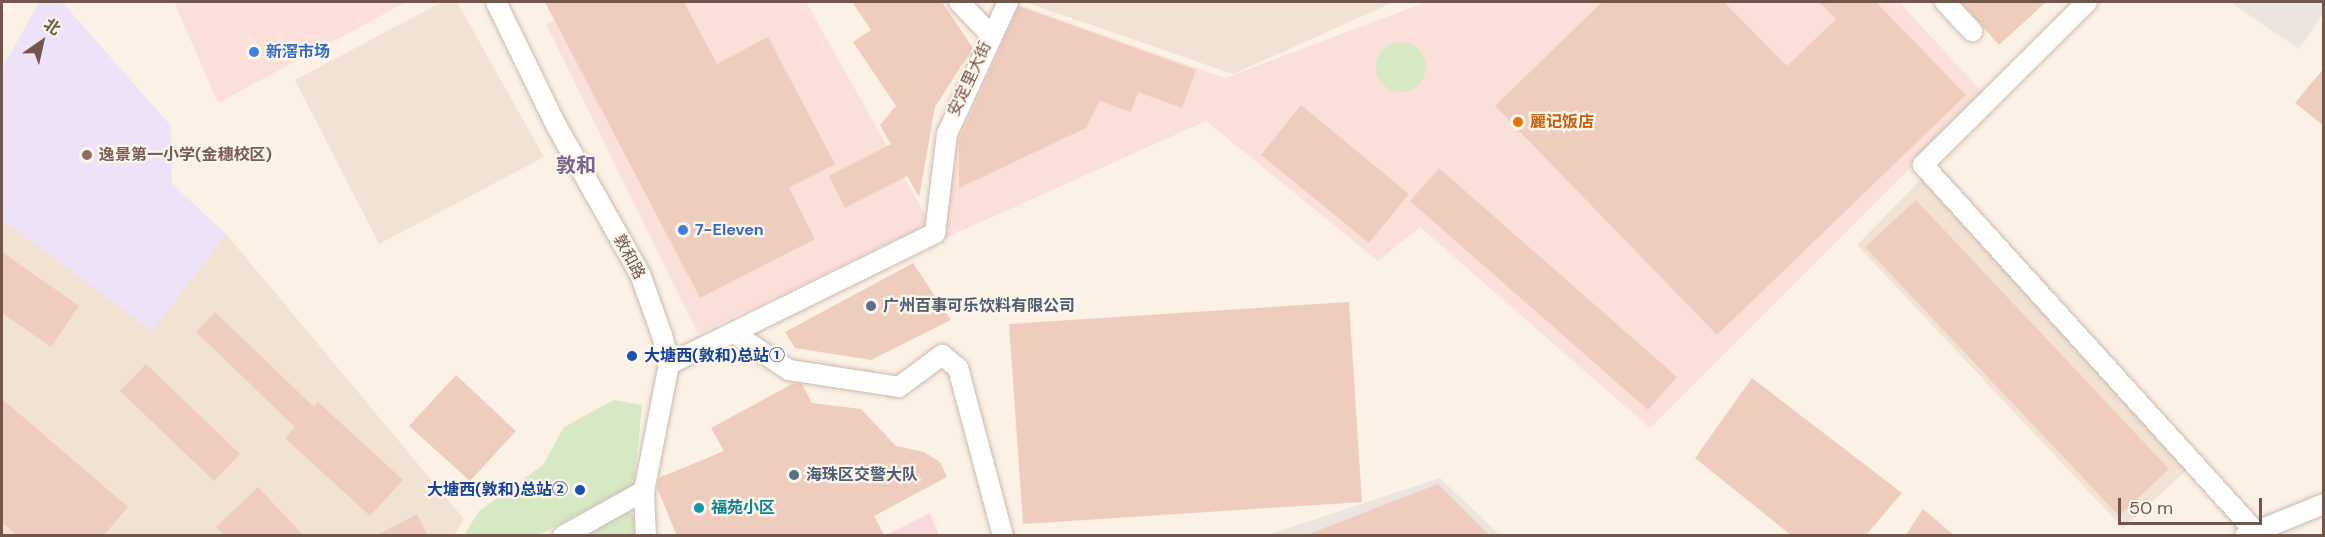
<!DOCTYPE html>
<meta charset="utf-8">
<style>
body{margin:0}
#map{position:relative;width:2325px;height:537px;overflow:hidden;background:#fbf1e5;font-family:"DM Sans","Noto Sans SC",sans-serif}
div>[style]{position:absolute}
.residential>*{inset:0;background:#f2e2d4}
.commercial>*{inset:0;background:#fbe0d9}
.industrial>*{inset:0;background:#ebe4df}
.education>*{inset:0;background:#ede2f7}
.medical>*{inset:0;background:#f9d9df}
.green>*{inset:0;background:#d6e8c4}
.round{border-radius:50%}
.building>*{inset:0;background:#efcdbe}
.roads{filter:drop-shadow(0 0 2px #cebaaf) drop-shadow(0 0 2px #cebaaf)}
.minor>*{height:20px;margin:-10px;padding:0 10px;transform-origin:10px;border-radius:10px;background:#fff}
.dots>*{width:16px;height:16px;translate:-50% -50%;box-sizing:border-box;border:3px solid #fef5eb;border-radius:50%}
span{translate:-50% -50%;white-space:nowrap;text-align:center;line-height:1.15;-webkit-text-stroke:4.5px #fef5eb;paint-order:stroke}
.shop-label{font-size:16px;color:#366cbe;font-weight:700}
.left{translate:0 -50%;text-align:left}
.street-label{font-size:16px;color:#73564b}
.food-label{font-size:16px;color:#c56008;font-weight:700}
.education-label{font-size:16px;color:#785e54;font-weight:700}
.service-label{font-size:16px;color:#4e5e75;font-weight:700}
.transit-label{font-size:16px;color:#164399;font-weight:700}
.right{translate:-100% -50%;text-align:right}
.culture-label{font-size:16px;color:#0d838f;font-weight:700}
.quarter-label{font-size:20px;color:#7c638f;font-weight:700}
.frame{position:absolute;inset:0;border:3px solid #73564b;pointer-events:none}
.north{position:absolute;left:12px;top:12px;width:60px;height:60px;-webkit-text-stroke:4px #fef5eb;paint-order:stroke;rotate:34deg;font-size:16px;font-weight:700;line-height:24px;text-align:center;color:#73564b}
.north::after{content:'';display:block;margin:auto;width:21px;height:27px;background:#73564b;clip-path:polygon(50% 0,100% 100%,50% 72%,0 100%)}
.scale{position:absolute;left:2118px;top:498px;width:144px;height:27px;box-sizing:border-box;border:3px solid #73564b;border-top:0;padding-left:8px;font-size:18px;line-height:21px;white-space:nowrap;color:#73564b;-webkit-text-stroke:4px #fef5eb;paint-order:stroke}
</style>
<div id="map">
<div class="residential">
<i style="clip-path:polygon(442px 2px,457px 2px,544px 157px,379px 244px,295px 80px)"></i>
<i style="clip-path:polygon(1025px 2px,1394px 2px,1233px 74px)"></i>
<i style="clip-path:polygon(1923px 177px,2189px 468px,2123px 528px,1857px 245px)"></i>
<i style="clip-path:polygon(2px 219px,152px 330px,226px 234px,464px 519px,454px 535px,2px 535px)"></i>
</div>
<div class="commercial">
<i style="clip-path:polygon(174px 2px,406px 2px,218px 103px)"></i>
<i style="clip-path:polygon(588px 2px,806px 2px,930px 223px,698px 334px,546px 24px)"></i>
<i style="clip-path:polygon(1010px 2px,1225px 78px,1426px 2px,1899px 2px,1984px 94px,1650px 428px,1420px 227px,1378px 261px,1206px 121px,941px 240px,956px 114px)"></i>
</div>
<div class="industrial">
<i style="clip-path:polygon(2230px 2px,2323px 2px,2323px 14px,2299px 49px)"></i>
<i style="clip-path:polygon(1440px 478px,1500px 535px,1265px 536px)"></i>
</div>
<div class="education">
<i style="clip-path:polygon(39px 2px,62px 2px,171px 126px,172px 184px,226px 234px,152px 331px,2px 219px,2px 69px)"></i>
</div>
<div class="medical">
<i style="clip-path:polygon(930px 513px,939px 535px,887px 535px)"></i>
</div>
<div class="green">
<i class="round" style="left:1376px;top:42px;width:50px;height:50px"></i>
<i style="clip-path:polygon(614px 400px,642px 405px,634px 486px,539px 535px,464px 535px,479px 511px,543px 465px,564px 427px)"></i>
<i style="clip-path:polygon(625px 510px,636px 516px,638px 535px,587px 536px)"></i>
</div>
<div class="building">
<i style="clip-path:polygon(545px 2px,684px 2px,717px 64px,768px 37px,835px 164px,789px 188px,815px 239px,700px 298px)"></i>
<i style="clip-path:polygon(852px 2px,942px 2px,973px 48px,935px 107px,919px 197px,907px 176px,845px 208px,829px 176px,891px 144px,880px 125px,896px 106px,853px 42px,871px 30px)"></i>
<i style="clip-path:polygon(1602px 2px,1724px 2px,1787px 66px,1836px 19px,1819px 2px,1876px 2px,1966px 95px,1717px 335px,1495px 106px)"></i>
<i style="clip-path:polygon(1961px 2px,2046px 2px,1999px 45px)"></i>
<i style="clip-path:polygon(1019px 6px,1196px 70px,1182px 108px,1138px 92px,1131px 112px,1100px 101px,1086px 128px,959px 188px,959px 141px)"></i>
<i style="clip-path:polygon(2324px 68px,2324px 126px,2295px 103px)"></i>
<i style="clip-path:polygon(1301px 105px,1409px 194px,1369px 243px,1261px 155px)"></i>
<i style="clip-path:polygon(1439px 168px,1677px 377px,1648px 410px,1410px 201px)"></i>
<i style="clip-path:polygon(1916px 200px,2169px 469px,2119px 516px,1865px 247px)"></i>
<i style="clip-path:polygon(2px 252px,79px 306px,51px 347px,2px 313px)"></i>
<i style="clip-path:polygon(913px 263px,951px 320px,871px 360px,795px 348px,785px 332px)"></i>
<i style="clip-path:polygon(1349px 302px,1362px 502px,1023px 524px,1009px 324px)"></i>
<i style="clip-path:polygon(215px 312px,314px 407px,318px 402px,403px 480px,370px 516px,285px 438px,295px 427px,196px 332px)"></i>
<i style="clip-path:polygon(146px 364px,240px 454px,214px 481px,120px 391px)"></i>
<i style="clip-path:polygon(456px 375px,516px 431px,470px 481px,409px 426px)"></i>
<i style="clip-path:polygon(1752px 378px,1902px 493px,1865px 536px,1792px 536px,1695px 458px)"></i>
<i style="clip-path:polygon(794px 383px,802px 384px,812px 403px,861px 409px,896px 446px,924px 452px,940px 462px,947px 477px,874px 516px,885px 536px,677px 536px,657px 488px,659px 478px,724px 451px,711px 428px)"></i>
<i style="clip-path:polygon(2px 399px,128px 507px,103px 536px,17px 536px,2px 522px)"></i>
<i style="clip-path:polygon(1438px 484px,1490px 536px,1309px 536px,1309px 534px)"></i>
<i style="clip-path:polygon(258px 487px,304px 536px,224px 536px,216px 527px)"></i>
<i style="clip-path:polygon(1923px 509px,1955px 536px,1905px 536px)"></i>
<i style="clip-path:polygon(417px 514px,428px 536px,375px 536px)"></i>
</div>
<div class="roads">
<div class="minor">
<i style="left:496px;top:2px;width:137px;rotate:64deg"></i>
<i style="left:556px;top:125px;width:171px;rotate:60.6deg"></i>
<i style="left:640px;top:274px;width:65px;rotate:70.2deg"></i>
<i style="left:662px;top:335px;width:30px;rotate:76deg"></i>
<i style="left:669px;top:364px;width:129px;rotate:101.1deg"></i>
<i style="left:644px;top:491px;width:45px;rotate:87.5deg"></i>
<i style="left:959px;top:2px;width:46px;rotate:45.9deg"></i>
<i style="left:1945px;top:2px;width:40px;rotate:47deg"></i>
<i style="left:2087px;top:2px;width:231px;rotate:135.2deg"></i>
<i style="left:1923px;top:165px;width:494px;rotate:47.8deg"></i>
<i style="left:735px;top:334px;width:65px;rotate:33.7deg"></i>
<i style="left:789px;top:370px;width:111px;rotate:8.8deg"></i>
<i style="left:899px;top:387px;width:54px;rotate:-36.7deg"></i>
<i style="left:942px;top:355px;width:21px;rotate:39deg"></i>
<i style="left:958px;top:368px;width:174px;rotate:75deg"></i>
<i style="left:669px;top:364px;width:297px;rotate:-26.2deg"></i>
<i style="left:935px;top:233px;width:100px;rotate:-83.1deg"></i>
<i style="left:947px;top:134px;width:145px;rotate:-65.2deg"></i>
<i style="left:563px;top:536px;width:93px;rotate:-29.1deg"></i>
<i style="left:2245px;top:536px;width:85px;rotate:-22.1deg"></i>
</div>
</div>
<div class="dots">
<i style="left:254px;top:52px;background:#3f7fe0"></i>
<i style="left:1518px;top:122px;background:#e8710a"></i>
<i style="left:87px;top:155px;background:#8d6e63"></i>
<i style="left:683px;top:230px;background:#3f7fe0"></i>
<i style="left:871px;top:306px;background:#5c6f8a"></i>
<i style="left:632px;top:356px;background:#1a4fb4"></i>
<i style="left:794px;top:475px;background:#5c6f8a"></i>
<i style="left:580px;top:490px;background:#1a4fb4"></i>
<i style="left:699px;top:508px;background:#0f9aa8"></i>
</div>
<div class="shop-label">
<span class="left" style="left:266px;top:52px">新滘市场</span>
<span class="left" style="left:695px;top:230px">7-Eleven</span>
</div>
<div class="street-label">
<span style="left:970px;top:79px;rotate:-65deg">安定里大街</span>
<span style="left:629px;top:257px;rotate:62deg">敦和路</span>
</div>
<div class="food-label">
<span class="left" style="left:1530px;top:122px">麗记饭店</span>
</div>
<div class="education-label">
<span class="left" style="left:99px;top:155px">逸景第一小学(金穗校区)</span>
</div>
<div class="service-label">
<span class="left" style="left:883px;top:306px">广州百事可乐饮料有限公司</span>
<span class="left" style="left:806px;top:475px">海珠区交警大队</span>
</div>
<div class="transit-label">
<span class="left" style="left:644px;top:356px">大塘西(敦和)总站①</span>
<span class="right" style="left:568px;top:490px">大塘西(敦和)总站②</span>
</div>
<div class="culture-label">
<span class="left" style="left:711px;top:508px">福苑小区</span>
</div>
<div class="quarter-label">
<span style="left:576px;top:165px">敦和</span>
</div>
<div class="frame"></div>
<div class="north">北</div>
<div class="scale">50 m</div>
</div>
